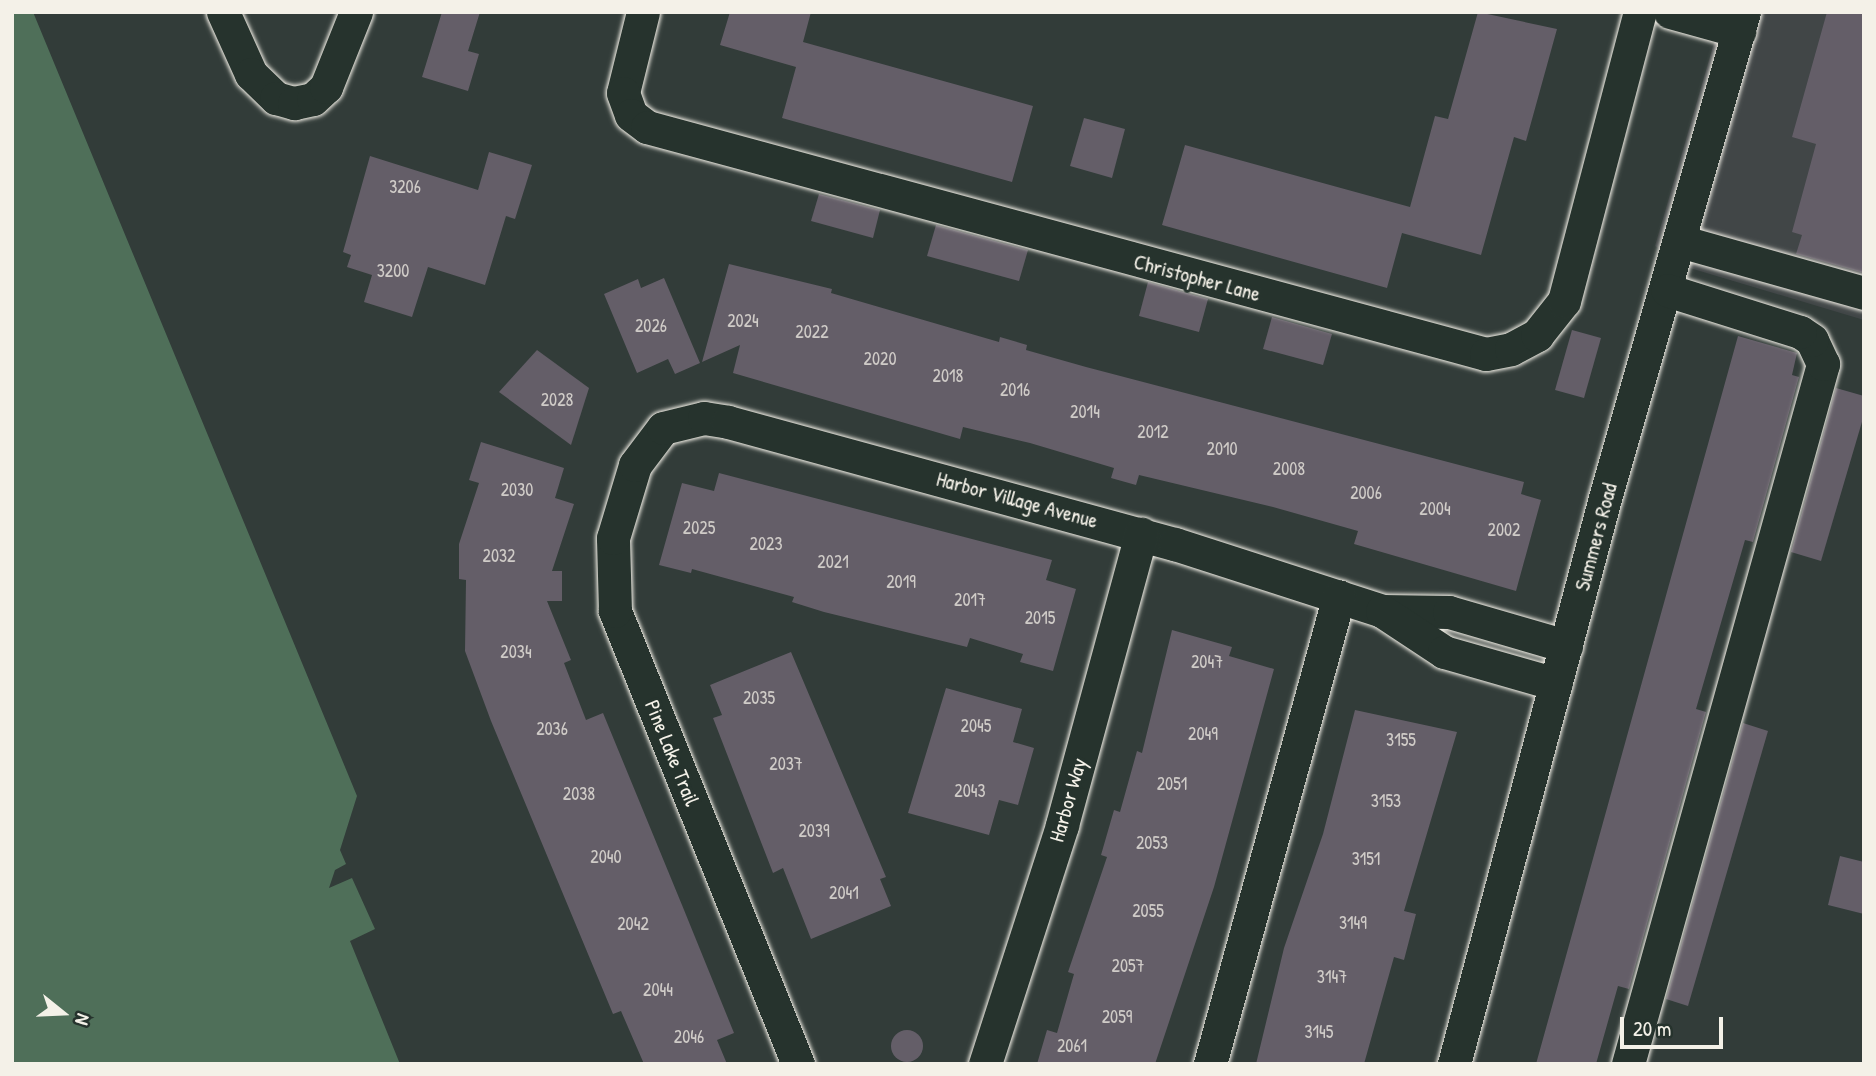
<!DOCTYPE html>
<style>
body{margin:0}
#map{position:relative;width:1876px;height:1076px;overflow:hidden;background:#323c39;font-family:"Patrick Hand",sans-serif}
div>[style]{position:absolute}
.built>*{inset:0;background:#414647}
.green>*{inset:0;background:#4f6f59}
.building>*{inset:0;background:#645e68}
.round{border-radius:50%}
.roads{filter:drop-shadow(0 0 2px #f4f1e8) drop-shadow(0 0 2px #f4f1e8)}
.minor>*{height:33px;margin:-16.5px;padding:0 16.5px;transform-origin:16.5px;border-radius:16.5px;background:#26332d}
span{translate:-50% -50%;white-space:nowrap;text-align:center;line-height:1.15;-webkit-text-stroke:6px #26332d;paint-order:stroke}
.number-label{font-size:18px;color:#d0ccc8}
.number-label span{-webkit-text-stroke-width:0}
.street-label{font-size:21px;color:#f4f1e8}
.frame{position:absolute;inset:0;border:14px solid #f4f1e8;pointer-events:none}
.north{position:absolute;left:28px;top:978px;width:70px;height:70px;-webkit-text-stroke:5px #26332d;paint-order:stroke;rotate:108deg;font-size:19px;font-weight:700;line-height:28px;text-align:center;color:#f4f1e8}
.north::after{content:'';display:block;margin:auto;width:24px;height:32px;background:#f4f1e8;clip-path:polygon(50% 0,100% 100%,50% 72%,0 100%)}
.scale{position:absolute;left:1620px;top:1017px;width:103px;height:32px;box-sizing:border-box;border:4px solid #f4f1e8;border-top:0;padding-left:9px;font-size:21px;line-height:24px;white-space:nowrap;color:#f4f1e8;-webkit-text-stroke:5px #26332d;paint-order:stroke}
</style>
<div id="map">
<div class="built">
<i style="clip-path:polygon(1723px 12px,1864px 12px,1864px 320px,1690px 268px,1655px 246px)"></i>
</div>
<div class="green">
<i style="clip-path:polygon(12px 12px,33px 12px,357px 796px,340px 850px,346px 864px,335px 870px,329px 888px,352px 878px,375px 929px,350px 941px,400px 1064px,12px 1064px)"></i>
</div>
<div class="building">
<i style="clip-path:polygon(442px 12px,480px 12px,468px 51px,479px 54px,468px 91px,422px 77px)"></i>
<i style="clip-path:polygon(730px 12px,811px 12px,803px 42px,1033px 106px,1012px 182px,782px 118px,796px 67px,720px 45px)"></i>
<i style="clip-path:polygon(1478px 12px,1557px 29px,1526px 141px,1514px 137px,1481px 255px,1402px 233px,1387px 288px,1162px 225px,1185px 145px,1410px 207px,1435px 116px,1448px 119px)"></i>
<i style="clip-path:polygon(1827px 12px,1864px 12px,1864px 273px,1796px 254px,1802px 235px,1792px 232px,1816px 144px,1792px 137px)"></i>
<i style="clip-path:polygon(1084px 118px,1125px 129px,1112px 178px,1070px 166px)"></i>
<i style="clip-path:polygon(489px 152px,532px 165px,515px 219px,506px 216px,485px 285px,428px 267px,412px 317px,364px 302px,372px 275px,347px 267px,351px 255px,343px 252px,370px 156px,478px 190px)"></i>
<i style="clip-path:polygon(819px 194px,880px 210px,873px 238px,811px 221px)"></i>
<i style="clip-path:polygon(936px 225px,1028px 250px,1019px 281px,927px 256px)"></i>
<i style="clip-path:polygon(729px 264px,832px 289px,831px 293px,999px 342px,1000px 337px,1027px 345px,1026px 350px,1086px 367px,1524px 482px,1521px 494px,1541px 500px,1516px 591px,1354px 544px,1358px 531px,1273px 507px,1139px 475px,1136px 485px,1111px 478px,1114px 468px,1030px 443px,963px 427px,960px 439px,733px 373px,740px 345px,702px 362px)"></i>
<i style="clip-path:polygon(664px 278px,700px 363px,675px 374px,668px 359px,637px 373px,604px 294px,638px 279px,641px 288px)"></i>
<i style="clip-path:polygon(1148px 282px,1208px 299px,1199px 332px,1139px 316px)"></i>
<i style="clip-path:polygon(1272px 317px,1332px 334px,1323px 365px,1263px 349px)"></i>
<i style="clip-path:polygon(1572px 330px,1601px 338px,1584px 398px,1555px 390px)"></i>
<i style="clip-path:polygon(1738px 336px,1797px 353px,1792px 375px,1799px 377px,1753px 542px,1745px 540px,1696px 709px,1706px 712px,1629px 989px,1618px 986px,1596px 1064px,1536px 1064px)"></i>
<i style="clip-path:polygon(537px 350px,589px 388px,571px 445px,499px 392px)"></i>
<i style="clip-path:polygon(1836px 388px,1864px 396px,1864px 415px,1821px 561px,1791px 552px)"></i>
<i style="clip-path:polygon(481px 442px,564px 468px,555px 498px,574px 504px,552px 571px,562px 571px,562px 601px,547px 601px,571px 660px,564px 663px,586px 720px,603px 713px,682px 905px,734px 1033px,717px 1040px,727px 1064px,644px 1064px,621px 1011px,613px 1014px,491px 721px,465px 651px,466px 580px,459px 579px,459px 544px,479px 483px,469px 480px)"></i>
<i style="clip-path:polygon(719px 473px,1052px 560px,1046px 580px,1076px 589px,1053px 671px,1020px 662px,1023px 654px,970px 638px,967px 647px,824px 612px,792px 602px,794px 597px,692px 569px,691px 573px,659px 565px,682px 483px,714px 491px)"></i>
<i style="clip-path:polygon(1172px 630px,1232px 647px,1229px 656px,1274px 669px,1214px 887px,1155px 1064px,1037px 1064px,1047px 1030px,1057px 1033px,1074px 974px,1068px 972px,1107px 857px,1101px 855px,1114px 810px,1120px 812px,1137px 751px,1142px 753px)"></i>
<i style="clip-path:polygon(791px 652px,886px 877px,880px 879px,891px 906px,811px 939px,783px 868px,773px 873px,713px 718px,722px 715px,710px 685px)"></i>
<i style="clip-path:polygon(946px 688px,1022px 709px,1013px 742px,1034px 748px,1018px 805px,999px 800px,989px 835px,908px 813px)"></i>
<i style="clip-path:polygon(1355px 710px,1457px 732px,1404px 911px,1416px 914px,1404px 960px,1394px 957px,1364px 1064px,1256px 1064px,1284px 948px,1323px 834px)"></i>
<i style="clip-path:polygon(1743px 723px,1768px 731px,1688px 1006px,1666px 999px)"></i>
<i style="clip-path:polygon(1840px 856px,1864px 862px,1864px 914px,1828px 905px)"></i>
<i class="round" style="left:891px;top:1030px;width:32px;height:32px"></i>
</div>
<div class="roads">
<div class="minor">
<i style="left:223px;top:12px;width:68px;rotate:65.7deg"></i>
<i style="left:251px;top:74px;width:35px;rotate:44deg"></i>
<i style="left:276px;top:98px;width:19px;rotate:16deg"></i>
<i style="left:294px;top:103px;width:19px;rotate:-12deg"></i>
<i style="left:313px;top:99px;width:18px;rotate:-43deg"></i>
<i style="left:326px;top:87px;width:81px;rotate:-68.2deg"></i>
<i style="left:643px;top:12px;width:83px;rotate:103.9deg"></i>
<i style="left:623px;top:93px;width:23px;rotate:70deg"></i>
<i style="left:631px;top:115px;width:20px;rotate:37deg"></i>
<i style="left:647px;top:127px;width:869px;rotate:15.14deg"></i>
<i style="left:1486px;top:354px;width:25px;rotate:-11deg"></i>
<i style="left:1511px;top:349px;width:30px;rotate:-28deg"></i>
<i style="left:1537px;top:335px;width:43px;rotate:-51.5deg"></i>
<i style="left:1564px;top:301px;width:299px;rotate:-75.3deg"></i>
<i style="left:1670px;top:12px;width:72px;rotate:15.4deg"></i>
<i style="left:1680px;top:241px;width:191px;rotate:15.8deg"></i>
<i style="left:1382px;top:611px;width:67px;rotate:0.9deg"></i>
<i style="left:1449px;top:612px;width:122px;rotate:16.2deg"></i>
<i style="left:798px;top:1064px;width:489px;rotate:-112deg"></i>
<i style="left:615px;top:611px;width:73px;rotate:-91.6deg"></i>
<i style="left:613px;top:538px;width:76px;rotate:-73.2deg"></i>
<i style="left:635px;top:465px;width:46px;rotate:-52.9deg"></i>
<i style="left:663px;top:428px;width:42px;rotate:-13.7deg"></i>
<i style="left:704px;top:418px;width:24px;rotate:9deg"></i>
<i style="left:728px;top:422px;width:463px;rotate:15.3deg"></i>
<i style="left:1175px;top:544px;width:218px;rotate:17.9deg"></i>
<i style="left:1382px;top:611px;width:74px;rotate:33.5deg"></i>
<i style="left:1444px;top:652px;width:116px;rotate:15.9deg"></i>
<i style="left:985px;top:1064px;width:251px;rotate:-72.1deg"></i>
<i style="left:1062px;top:825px;width:302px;rotate:-74.8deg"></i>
<i style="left:1210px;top:1064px;width:485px;rotate:-74.6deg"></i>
<i style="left:1454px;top:1064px;width:586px;rotate:-75.06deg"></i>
<i style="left:1605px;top:498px;width:505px;rotate:-74.04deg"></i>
<i style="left:1628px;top:1064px;width:727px;rotate:-74.43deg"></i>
<i style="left:1823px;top:364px;width:26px;rotate:-115deg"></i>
<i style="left:1812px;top:340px;width:14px;rotate:-146deg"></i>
<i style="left:1800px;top:332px;width:139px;rotate:-162.5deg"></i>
</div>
</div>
<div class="number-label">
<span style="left:405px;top:187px">3206</span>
<span style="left:393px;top:271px">3200</span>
<span style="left:743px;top:321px">2024</span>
<span style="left:651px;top:326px">2026</span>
<span style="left:812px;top:332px">2022</span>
<span style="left:880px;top:359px">2020</span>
<span style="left:948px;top:376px">2018</span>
<span style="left:1015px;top:390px">2016</span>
<span style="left:557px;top:400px">2028</span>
<span style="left:1085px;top:412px">2014</span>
<span style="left:1153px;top:432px">2012</span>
<span style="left:1222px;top:449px">2010</span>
<span style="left:1289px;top:469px">2008</span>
<span style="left:517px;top:490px">2030</span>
<span style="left:1366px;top:493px">2006</span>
<span style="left:1435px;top:509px">2004</span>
<span style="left:699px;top:528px">2025</span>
<span style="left:1504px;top:530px">2002</span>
<span style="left:766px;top:544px">2023</span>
<span style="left:499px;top:556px">2032</span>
<span style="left:833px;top:562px">2021</span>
<span style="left:901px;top:582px">2019</span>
<span style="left:970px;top:600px">2017</span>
<span style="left:1040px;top:618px">2015</span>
<span style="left:516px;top:652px">2034</span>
<span style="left:1207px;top:662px">2047</span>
<span style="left:759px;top:698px">2035</span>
<span style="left:976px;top:726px">2045</span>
<span style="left:552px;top:729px">2036</span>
<span style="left:1203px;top:734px">2049</span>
<span style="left:1401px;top:740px">3155</span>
<span style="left:786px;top:764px">2037</span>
<span style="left:1172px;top:784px">2051</span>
<span style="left:970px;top:791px">2043</span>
<span style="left:579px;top:794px">2038</span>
<span style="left:1386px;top:801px">3153</span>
<span style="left:814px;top:831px">2039</span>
<span style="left:1152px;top:843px">2053</span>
<span style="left:606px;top:857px">2040</span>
<span style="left:1366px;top:859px">3151</span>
<span style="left:844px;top:893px">2041</span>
<span style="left:1148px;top:911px">2055</span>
<span style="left:1353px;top:923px">3149</span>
<span style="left:633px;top:924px">2042</span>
<span style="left:1128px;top:966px">2057</span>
<span style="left:1332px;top:977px">3147</span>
<span style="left:658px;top:990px">2044</span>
<span style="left:1117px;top:1017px">2059</span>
<span style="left:1319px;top:1032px">3145</span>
<span style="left:689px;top:1037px">2046</span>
<span style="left:1072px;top:1046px">2061</span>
</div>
<div class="street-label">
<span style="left:1197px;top:278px;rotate:15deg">Christopher Lane</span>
<span style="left:1017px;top:500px;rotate:15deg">Harbor Village Avenue</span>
<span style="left:1596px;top:537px;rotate:-75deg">Summers Road</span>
<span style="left:672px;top:753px;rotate:68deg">Pine Lake Trail</span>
<span style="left:1068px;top:800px;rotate:-74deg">Harbor Way</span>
</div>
<div class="frame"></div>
<div class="north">N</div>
<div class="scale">20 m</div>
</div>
